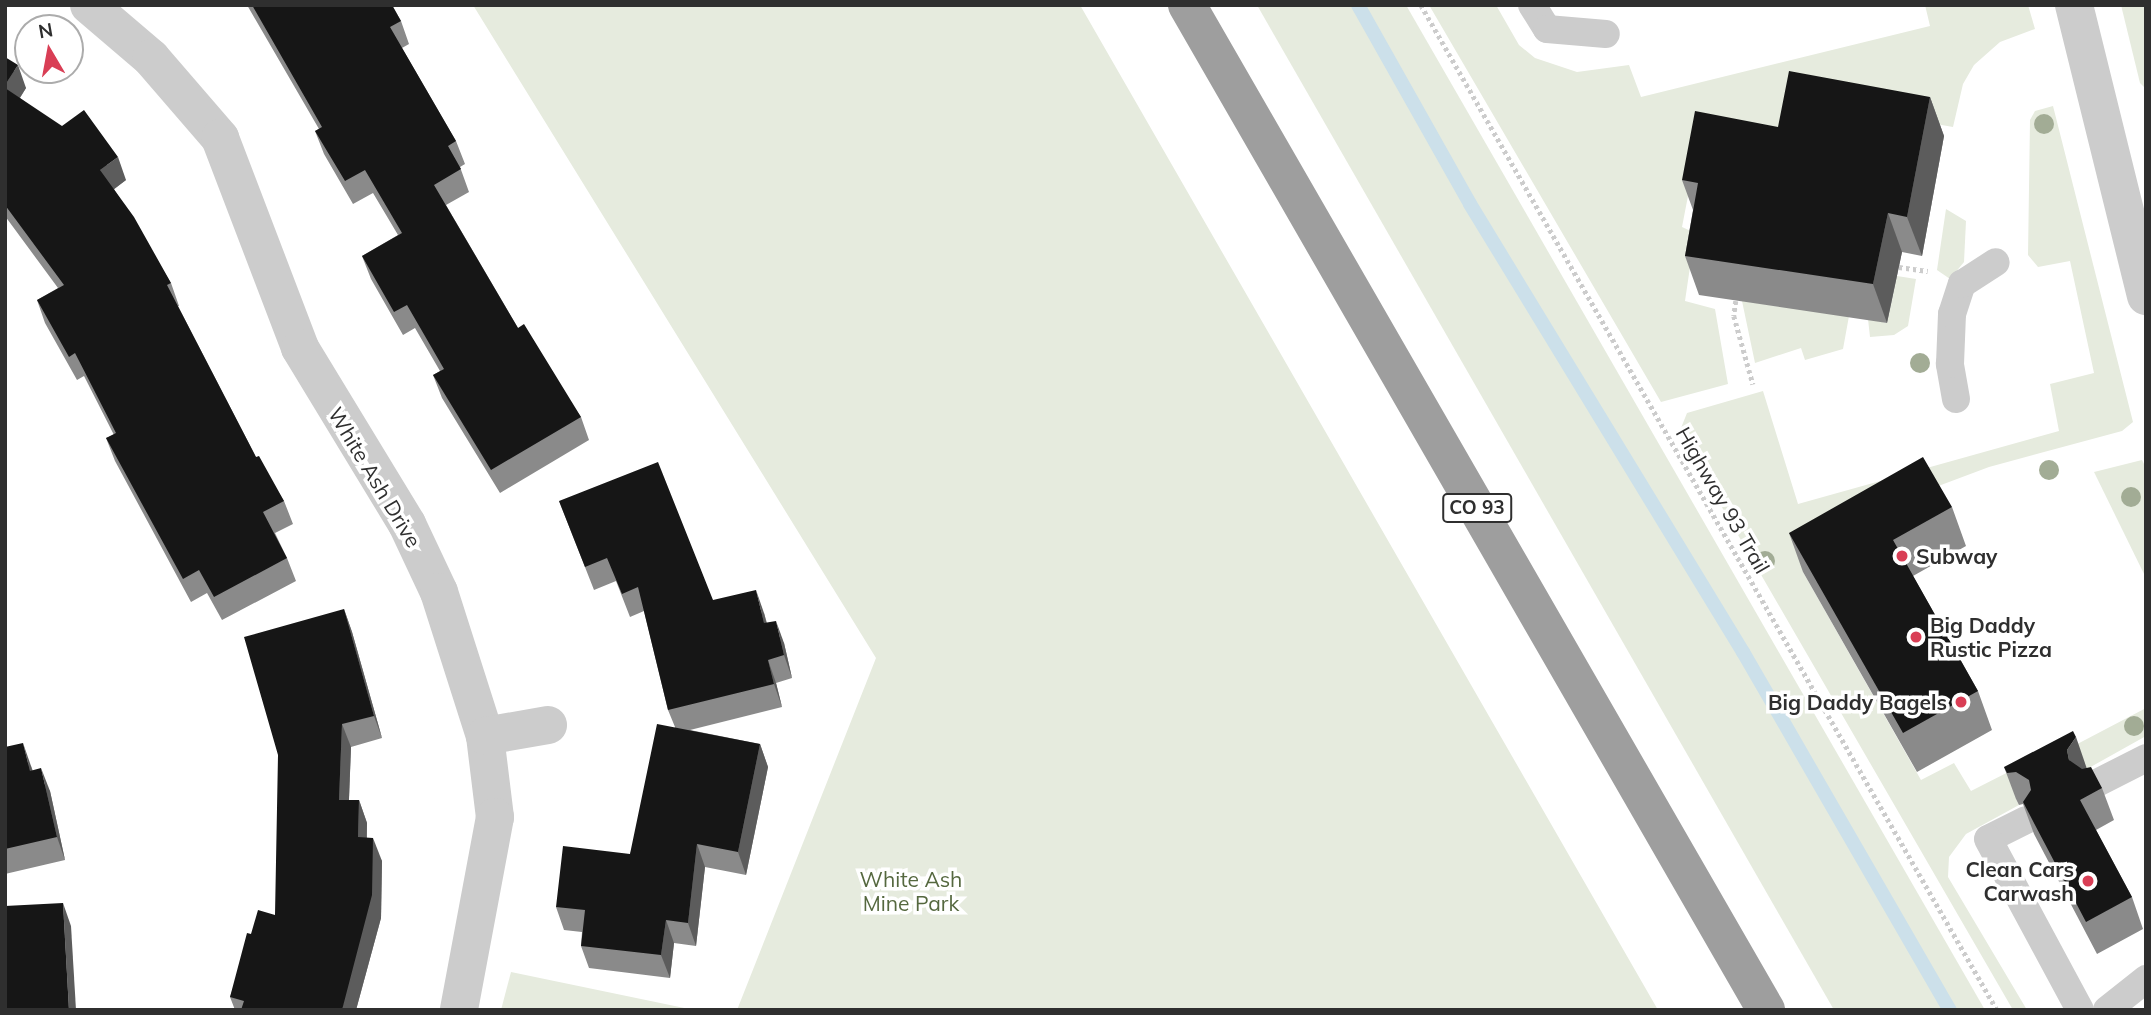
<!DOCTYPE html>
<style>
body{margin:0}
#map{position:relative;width:2151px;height:1015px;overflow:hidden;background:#fff;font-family:Mulish,sans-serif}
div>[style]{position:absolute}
.green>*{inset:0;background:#e6ebde}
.stream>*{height:14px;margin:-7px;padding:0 7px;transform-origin:7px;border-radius:7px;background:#cce0ea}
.path>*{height:4.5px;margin-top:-2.25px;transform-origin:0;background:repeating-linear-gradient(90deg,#ccc 0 3.5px,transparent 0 7px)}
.service>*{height:28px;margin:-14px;padding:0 14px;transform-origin:14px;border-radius:14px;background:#ccc}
.minor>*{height:38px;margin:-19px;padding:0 19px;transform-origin:19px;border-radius:19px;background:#ccc}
.trunk>*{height:38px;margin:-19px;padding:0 19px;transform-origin:19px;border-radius:19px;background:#9e9e9e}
.trees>*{width:20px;height:20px;margin:-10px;border-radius:50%;background:#a2ac95}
.wall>*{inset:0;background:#8a8a8a}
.shaded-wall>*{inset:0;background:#5c5c5c}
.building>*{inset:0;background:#161616}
.dots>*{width:19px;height:19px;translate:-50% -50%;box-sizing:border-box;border:4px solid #fff;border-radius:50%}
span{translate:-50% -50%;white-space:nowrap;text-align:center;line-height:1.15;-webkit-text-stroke:7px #fff;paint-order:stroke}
.shield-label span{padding:2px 5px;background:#fff;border:2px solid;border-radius:5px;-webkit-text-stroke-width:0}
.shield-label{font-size:19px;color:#2f2f2f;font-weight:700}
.street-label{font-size:21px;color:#2f2f2f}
.poi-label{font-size:21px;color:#2f2f2f;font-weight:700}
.left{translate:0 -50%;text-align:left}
.right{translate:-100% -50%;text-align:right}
.park-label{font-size:21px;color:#55683f}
.frame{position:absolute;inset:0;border:7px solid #2f2f2f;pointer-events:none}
.north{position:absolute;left:14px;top:14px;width:70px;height:70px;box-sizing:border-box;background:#fff;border:2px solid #acacac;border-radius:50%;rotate:350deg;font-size:19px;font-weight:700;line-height:28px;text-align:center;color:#2f2f2f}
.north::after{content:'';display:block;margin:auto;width:24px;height:32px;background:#d93e55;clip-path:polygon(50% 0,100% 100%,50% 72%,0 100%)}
</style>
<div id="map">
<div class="green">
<i style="clip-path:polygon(473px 5px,1080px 5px,1658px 1010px,737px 1010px,876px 658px)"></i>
<i style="clip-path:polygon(1257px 5px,1406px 5px,1985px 1010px,1834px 1010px)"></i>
<i style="clip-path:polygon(1429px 5px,1496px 5px,1519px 45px,1535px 58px,1577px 72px,1629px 65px,1641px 97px,1930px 26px,1925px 5px,2028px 5px,2035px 29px,2000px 42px,1974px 65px,1963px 84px,1953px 127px,1794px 99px,1783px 136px,1699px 139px,1682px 227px,1695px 233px,1685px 301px,1715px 309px,1728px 384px,1661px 402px)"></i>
<i style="clip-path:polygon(2121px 5px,2146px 5px,2146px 89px,2140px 83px)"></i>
<i style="clip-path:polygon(2053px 106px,2133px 422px,2122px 431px,1989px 467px,1933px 488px,1803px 572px,1921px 780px,1954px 763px,1971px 791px,2028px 762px,2043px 762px,2146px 708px,2146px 736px,2087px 769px,2016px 799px,2019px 805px,1966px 834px,1949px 857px,1948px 877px,2027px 1010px,2013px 1010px,1679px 433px,1687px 413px,1763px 391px,1798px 504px,2059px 431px,2050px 384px,2094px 373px,2070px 261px,2038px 267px,2028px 255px,2030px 120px,2035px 111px)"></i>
<i style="clip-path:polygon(1946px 209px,1966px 221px,1964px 262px,1950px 279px,1937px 270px)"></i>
<i style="clip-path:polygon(1897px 276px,1916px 279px,1908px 326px,1894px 335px,1870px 337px,1868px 319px,1887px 323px)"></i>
<i style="clip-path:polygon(1742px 301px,1849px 316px,1843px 349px,1805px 360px,1801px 348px,1755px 363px)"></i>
<i style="clip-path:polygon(2142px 460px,2146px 468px,2146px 578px,2094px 472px)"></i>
<i style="clip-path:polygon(511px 972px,694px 1010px,501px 1010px)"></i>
</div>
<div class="stream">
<i style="left:1358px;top:5px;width:228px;rotate:60.6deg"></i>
<i style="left:1470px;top:204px;width:525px;rotate:58.64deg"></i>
<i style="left:1743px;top:652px;width:414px;rotate:60deg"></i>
</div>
<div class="path">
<i style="left:1421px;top:5px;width:1158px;rotate:60.18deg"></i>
<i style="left:1899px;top:267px;width:29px;rotate:8deg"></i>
<i style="left:1736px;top:301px;width:15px;rotate:98deg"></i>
<i style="left:1734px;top:316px;width:71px;rotate:74.4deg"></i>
</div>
<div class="service">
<i style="left:1532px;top:5px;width:28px;rotate:58deg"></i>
<i style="left:1547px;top:29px;width:59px;rotate:4.8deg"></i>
<i style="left:1956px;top:399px;width:36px;rotate:-100deg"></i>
<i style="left:1950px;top:364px;width:50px;rotate:-87.7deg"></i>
<i style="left:1952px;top:314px;width:32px;rotate:-72deg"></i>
<i style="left:1962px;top:284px;width:40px;rotate:-32.9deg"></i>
<i style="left:2095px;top:784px;width:57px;rotate:-27deg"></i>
<i style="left:2026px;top:820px;width:42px;rotate:153.4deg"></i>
<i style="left:1988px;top:839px;width:194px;rotate:61.7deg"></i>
<i style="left:2107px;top:1010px;width:50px;rotate:-38.5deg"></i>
</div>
<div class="minor">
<i style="left:89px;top:5px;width:82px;rotate:40.5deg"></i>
<i style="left:151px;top:58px;width:106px;rotate:49.2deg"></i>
<i style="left:220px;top:138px;width:225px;rotate:69.1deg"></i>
<i style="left:300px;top:348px;width:206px;rotate:58.7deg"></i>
<i style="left:407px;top:524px;width:75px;rotate:64.8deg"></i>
<i style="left:439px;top:592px;width:151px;rotate:72.3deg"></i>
<i style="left:485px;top:736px;width:82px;rotate:83deg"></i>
<i style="left:495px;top:817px;width:196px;rotate:100.6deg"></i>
<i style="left:2074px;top:5px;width:300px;rotate:76.1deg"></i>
<i style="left:485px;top:736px;width:64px;rotate:-9.9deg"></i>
</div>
<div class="trunk">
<i style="left:1187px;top:5px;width:1160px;rotate:60.05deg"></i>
</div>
<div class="trees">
<i style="left:2044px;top:124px"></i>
<i style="left:1920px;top:363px"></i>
<i style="left:2049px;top:470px"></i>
<i style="left:2131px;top:497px"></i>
<i style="left:1765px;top:561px"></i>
<i style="left:2134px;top:726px"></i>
</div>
<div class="wall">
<i style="clip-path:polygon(247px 5px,392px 5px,401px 21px,409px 44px,402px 48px,456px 141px,465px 164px,460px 167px,469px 192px,446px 205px,518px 328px,581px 417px,589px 440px,500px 493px,442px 398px,433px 375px,440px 371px,415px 328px,403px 335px,371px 279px,362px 256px,398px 235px,373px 193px,353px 204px,324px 154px,315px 131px,319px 129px)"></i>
<i style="clip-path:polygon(5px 57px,26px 88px,20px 98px,126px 180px,114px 189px,171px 283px,179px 306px,178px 306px,256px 457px,284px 501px,293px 524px,275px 533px,287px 558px,296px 581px,222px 620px,207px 593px,191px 602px,115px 461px,106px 438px,114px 435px,84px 376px,77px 380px,45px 323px,37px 300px,58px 288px,5px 216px)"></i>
<i style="clip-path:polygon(1930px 97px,1944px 136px,1922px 256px,1902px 252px,1887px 323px,1699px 295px,1685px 256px,1693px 210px,1682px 180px,1778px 127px)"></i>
<i style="clip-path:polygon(559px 501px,713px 600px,764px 613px,767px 623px,784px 643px,792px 678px,776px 683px,782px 707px,690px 730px,760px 744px,768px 767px,746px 875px,705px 867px,696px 946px,674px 943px,670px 978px,589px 968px,581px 946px,582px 932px,564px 930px,556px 907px,630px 854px,675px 727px,668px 710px,644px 611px,630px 617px,616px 581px,594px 590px)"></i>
<i style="clip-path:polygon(1952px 507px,1966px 546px,1913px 576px,1978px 691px,1992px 730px,1917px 772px,1803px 572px,1789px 533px)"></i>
<i style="clip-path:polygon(344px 609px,352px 632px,382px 738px,351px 747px,349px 800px,359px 800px,367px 823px,367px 838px,382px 861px,381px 918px,356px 1010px,235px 1010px,230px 997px,251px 934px,275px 915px)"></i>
<i style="clip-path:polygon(5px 747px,31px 766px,33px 771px,50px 791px,65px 860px,5px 874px)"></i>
<i style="clip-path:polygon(2004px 767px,2087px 768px,2102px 788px,2114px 820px,2096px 830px,2132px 897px,2143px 929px,2097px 954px,2034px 834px,2023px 804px,2019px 805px,2016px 799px)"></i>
</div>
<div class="shaded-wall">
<i style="clip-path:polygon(18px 65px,26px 88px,12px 110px,5px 91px,5px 85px)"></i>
<i style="clip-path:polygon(1930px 97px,1944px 136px,1922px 256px,1907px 217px)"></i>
<i style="clip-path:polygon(118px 157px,126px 180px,109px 193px,100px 170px)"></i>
<i style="clip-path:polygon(1888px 213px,1902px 252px,1887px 323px,1873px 284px)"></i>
<i style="clip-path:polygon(756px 590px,764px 613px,772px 646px,764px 623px)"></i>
<i style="clip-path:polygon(344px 609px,352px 632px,382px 738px,374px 716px)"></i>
<i style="clip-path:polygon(776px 621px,784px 643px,792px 678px,784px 655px)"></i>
<i style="clip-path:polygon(768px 660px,776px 683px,782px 707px,774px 684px)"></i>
<i style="clip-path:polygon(342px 724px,351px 747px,348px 823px,339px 800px)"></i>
<i style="clip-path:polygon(2076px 737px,2087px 769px,2079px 782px,2069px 760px,2067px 750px)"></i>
<i style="clip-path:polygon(23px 743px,31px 766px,38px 794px,30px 771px)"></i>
<i style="clip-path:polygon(760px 744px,768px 767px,746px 875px,738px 852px)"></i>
<i style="clip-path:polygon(41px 768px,50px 791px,65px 860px,57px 837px)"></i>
<i style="clip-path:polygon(359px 800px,367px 823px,366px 860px,358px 837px)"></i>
<i style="clip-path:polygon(373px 838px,382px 861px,381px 918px,356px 1010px,342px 1010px)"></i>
<i style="clip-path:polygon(697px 844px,705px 867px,696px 946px,688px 923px)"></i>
<i style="clip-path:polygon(63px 903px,71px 926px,76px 1010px,69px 1010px)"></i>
<i style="clip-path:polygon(666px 920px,674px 943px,670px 978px,661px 955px)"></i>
</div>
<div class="building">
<i style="clip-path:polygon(252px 5px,392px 5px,401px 21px,390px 27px,456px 141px,448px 146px,461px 169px,434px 185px,518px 328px,524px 324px,581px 417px,491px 470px,433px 375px,444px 369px,407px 305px,394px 312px,362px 256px,402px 233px,365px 170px,345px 181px,315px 131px,322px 127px)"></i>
<i style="clip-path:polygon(5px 57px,18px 65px,5px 85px)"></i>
<i style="clip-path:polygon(1789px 71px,1930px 97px,1907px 217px,1888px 213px,1873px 284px,1685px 256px,1698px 183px,1682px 180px,1695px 111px,1778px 127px)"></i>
<i style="clip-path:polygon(5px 88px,62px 126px,84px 110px,118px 157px,100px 170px,134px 217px,171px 283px,167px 285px,256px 457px,259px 456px,284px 501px,263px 512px,287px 558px,214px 597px,199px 570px,183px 579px,106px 438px,116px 433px,75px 353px,69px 357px,37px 300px,64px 285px,5px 205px)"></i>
<i style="clip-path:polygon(1923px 457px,1952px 507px,1893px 540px,1978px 691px,1903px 733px,1789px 533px)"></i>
<i style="clip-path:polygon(658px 462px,713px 600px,756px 590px,764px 623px,776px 621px,784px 655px,768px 660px,774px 684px,668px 710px,638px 587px,622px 594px,607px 558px,585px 567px,559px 501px)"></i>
<i style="clip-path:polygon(344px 609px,374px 716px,342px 724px,339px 800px,359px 800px,358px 837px,373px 838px,372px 895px,342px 1010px,241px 1010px,244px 1001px,230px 997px,247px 933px,251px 934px,258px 910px,275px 915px,278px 755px,244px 637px)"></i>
<i style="clip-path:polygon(657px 724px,760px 744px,738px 852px,697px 844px,688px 923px,666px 920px,661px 955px,581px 946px,585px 910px,556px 907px,563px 846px,630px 854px)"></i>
<i style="clip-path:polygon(2073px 731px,2076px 737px,2067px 750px,2069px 760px,2082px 769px,2091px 767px,2102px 788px,2080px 800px,2132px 897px,2086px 922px,2023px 802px,2031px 790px,2029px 780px,2016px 772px,2007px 773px,2004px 767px)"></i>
<i style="clip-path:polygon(23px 743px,30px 771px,41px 768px,57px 837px,5px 849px,5px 747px)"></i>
<i style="clip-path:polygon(63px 903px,69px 1010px,5px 1010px,5px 906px)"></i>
</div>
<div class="dots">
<i style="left:1902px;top:556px;background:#d93e55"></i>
<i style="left:1916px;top:637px;background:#d93e55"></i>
<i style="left:1961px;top:702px;background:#d93e55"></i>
<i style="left:2088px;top:881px;background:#d93e55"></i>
</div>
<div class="shield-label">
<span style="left:1477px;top:508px">CO 93</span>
</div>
<div class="street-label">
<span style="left:375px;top:477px;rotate:59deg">White Ash Drive</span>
<span style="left:1723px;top:500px;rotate:60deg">Highway 93 Trail</span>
</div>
<div class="poi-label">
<span class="left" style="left:1916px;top:556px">Subway</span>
<span class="left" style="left:1930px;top:637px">Big Daddy<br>Rustic Pizza</span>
<span class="right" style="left:1947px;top:702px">Big Daddy Bagels</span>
<span class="right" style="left:2074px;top:881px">Clean Cars<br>Carwash</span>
</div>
<div class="park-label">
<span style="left:911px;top:891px">White Ash<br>Mine Park</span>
</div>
<div class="frame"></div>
<div class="north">N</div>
</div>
